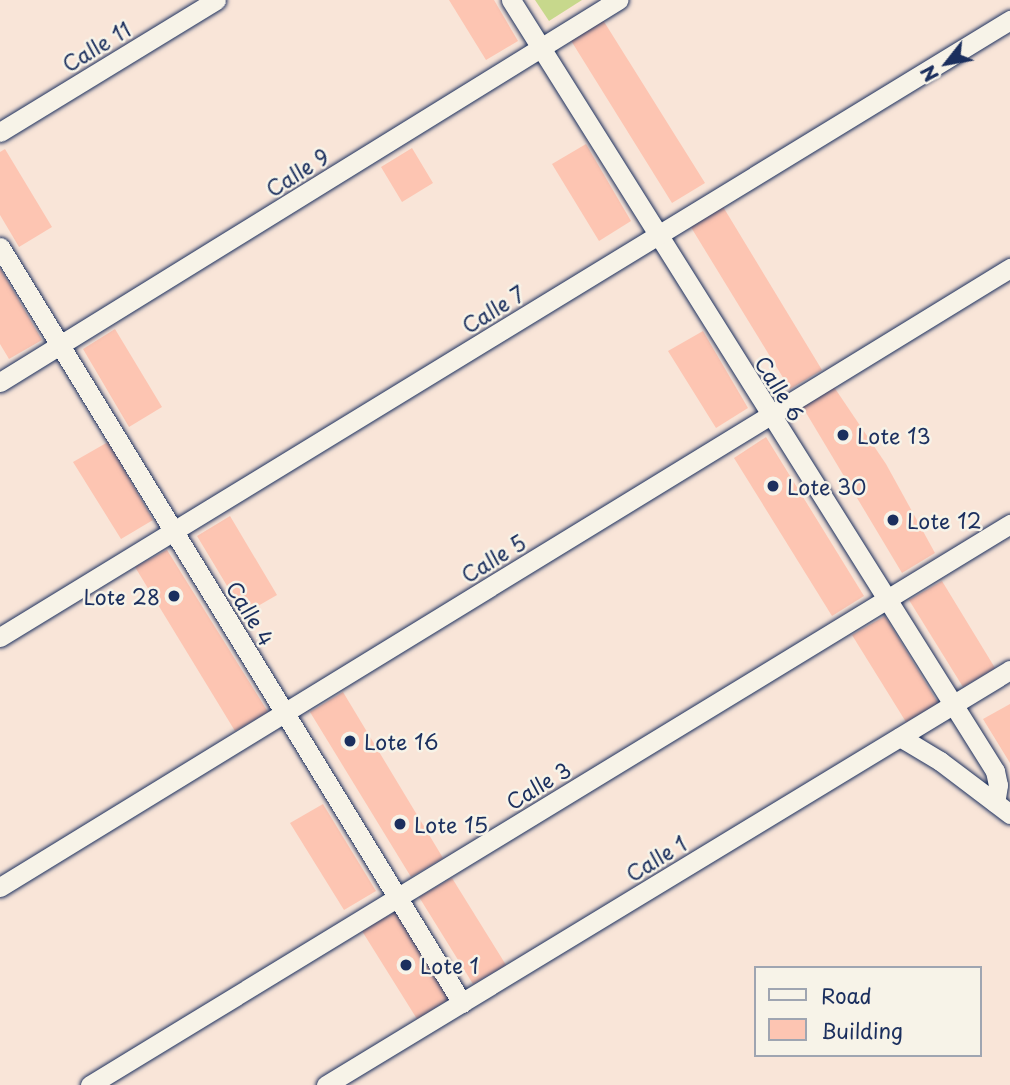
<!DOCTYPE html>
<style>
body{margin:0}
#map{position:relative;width:1010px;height:1085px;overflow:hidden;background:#f9e5d8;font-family:"Playpen Sans",sans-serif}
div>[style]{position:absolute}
.green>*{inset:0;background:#c7d88c}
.building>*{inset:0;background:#fdc5b2}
.roads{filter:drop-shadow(0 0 2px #1b2f5e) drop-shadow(0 0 2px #1b2f5e)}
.street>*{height:19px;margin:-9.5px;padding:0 9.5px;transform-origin:9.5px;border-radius:9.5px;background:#f7f3e8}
.dots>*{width:19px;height:19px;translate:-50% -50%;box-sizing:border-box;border:4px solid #f7f3e8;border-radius:50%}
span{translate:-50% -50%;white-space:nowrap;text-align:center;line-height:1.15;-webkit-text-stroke:5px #f7f3e8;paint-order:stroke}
.street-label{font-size:21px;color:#1b2f5e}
.poi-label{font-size:21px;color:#1b2f5e}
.left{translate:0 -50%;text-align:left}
.right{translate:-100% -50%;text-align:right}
.legend{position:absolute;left:754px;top:966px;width:228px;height:91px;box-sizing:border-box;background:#f7f3e8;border:2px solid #9fa5b1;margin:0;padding:9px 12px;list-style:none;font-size:21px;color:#1b2f5e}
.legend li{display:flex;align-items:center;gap:14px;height:35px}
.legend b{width:35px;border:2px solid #9fa5b1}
.north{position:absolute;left:912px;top:28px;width:70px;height:70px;-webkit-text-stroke:5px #f7f3e8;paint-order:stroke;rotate:239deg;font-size:19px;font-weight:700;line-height:28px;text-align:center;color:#1b2f5e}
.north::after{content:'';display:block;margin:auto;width:24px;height:32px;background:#1b2f5e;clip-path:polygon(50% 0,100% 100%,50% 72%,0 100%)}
</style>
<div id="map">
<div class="green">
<i style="clip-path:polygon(535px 0,582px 0,549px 21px)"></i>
</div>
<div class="building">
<i style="clip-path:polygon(449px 0,494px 0,518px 41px,486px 60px)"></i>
<i style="clip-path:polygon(603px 20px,705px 183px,672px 203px,570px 39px)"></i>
<i style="clip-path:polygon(586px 144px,631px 221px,599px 241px,552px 164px)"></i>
<i style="clip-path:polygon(412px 148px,433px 183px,402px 202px,381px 167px)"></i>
<i style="clip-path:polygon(5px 149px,52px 227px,19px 247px,0 215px,0 152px)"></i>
<i style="clip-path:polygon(722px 205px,822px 370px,790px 389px,689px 224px)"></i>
<i style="clip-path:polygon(0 268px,42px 340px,9px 359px,0 344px)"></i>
<i style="clip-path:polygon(115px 329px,162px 407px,129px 427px,83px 349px)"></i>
<i style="clip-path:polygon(703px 331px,748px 408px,716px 428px,668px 351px)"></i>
<i style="clip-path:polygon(834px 387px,886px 464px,935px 553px,902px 573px,802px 406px)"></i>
<i style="clip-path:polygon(766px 437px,864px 596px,832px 616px,734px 458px)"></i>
<i style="clip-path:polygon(108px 442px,153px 520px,121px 539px,73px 462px)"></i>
<i style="clip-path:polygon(230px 516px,277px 595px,244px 614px,197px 536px)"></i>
<i style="clip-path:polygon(167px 550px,268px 712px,235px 731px,135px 567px)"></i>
<i style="clip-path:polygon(942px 581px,995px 668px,963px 687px,909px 600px)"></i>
<i style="clip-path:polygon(885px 616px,938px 703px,906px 722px,852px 635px)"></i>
<i style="clip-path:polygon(343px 692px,443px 858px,411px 877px,310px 712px)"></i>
<i style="clip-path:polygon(1010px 704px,1010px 763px,983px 719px)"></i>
<i style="clip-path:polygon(323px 804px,376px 891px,344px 910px,290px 823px)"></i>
<i style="clip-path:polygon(452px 878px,506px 965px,473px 984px,419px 897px)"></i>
<i style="clip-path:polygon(395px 912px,449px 999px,417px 1019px,362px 931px)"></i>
</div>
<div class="roads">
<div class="street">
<i style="left:511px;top:0;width:910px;rotate:57.88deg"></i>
<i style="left:995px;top:771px;width:14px;rotate:78deg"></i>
<i style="left:998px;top:785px;width:18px;rotate:99deg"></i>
<i style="left:0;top:132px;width:253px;rotate:-31.4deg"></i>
<i style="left:0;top:247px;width:886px;rotate:58.57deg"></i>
<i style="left:0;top:382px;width:727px;rotate:-31.72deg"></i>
<i style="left:0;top:637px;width:1184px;rotate:-31.42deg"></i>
<i style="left:900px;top:737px;width:47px;rotate:31deg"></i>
<i style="left:940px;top:761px;width:88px;rotate:37.1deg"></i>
<i style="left:0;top:887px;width:1185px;rotate:-31.5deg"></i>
<i style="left:90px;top:1085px;width:1078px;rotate:-31.37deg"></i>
<i style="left:326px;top:1085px;width:800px;rotate:-31.25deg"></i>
</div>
</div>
<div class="dots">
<i style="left:843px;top:435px;background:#1b2f5e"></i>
<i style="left:773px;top:486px;background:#1b2f5e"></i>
<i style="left:893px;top:520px;background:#1b2f5e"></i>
<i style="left:174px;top:596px;background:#1b2f5e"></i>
<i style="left:350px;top:741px;background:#1b2f5e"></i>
<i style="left:400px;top:824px;background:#1b2f5e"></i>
<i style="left:406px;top:965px;background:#1b2f5e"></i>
</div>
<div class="street-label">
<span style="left:96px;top:46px;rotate:-31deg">Calle 11</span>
<span style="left:297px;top:172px;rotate:-32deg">Calle 9</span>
<span style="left:493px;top:309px;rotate:-31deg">Calle 7</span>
<span style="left:780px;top:388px;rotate:58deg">Calle 6</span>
<span style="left:493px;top:558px;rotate:-31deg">Calle 5</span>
<span style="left:251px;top:613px;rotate:59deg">Calle 4</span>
<span style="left:538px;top:785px;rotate:-31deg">Calle 3</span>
<span style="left:656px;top:858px;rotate:-31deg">Calle 1</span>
</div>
<div class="poi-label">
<span class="left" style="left:857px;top:435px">Lote 13</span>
<span class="left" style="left:787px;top:486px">Lote 30</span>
<span class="left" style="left:907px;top:520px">Lote 12</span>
<span class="right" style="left:160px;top:596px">Lote 28</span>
<span class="left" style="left:364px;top:741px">Lote 16</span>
<span class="left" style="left:414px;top:824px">Lote 15</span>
<span class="left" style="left:420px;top:965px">Lote 1</span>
</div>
<ul class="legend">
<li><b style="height:9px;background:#f7f3e8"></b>Road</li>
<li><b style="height:19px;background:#fdc5b2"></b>Building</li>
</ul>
<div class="north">N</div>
</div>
